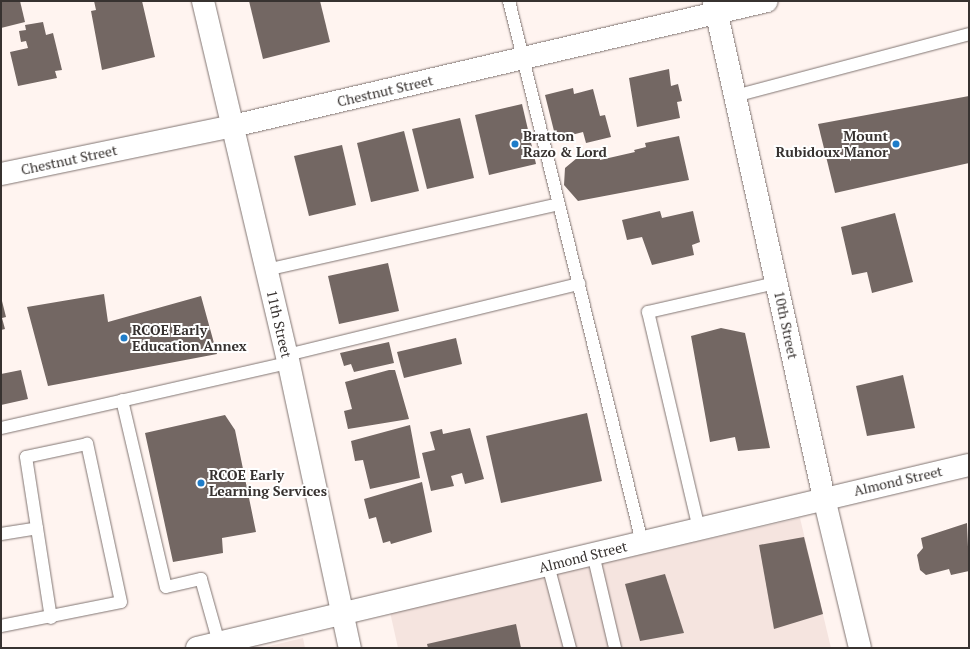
<!DOCTYPE html>
<style>
body{margin:0}
#map{position:relative;width:970px;height:649px;overflow:hidden;background:#fff4f0;font-family:"PT Serif",serif}
div>[style]{position:absolute}
.built>*{inset:0;background:#f5e4df}
.building>*{inset:0;background:#736763}
.roads{filter:drop-shadow(0 0 1px #817572) drop-shadow(0 0 1px #817572)}
.service>*{height:12px;margin:-6px;padding:0 6px;transform-origin:6px;border-radius:6px;background:#fff}
.minor>*{height:22px;margin:-11px;padding:0 11px;transform-origin:11px;border-radius:11px;background:#fff}
.dots>*{width:11px;height:11px;translate:-50% -50%;box-sizing:border-box;border:2px solid #fff;border-radius:50%}
span{translate:-50% -50%;white-space:nowrap;text-align:center;line-height:1.15;-webkit-text-stroke:4px #fff;paint-order:stroke}
.street-label{font-size:14px;color:#373230}
.poi-label{font-size:14px;color:#373230;font-weight:700}
.left{translate:0 -50%;text-align:left}
.right{translate:-100% -50%;text-align:right}
.frame{position:absolute;inset:0;border:2px solid #373230;pointer-events:none}
</style>
<div id="map">
<div class="built">
<i style="clip-path:polygon(800px 518px,831px 648px,398px 648px,390px 612px)"></i>
<i style="clip-path:polygon(303px 638px,305px 648px,261px 648px)"></i>
</div>
<div class="building">
<i style="clip-path:polygon(1px 1px,20px 1px,25px 22px,1px 28px)"></i>
<i style="clip-path:polygon(94px 1px,142px 1px,155px 57px,102px 70px,91px 11px,96px 10px)"></i>
<i style="clip-path:polygon(249px 1px,320px 1px,330px 42px,263px 59px)"></i>
<i style="clip-path:polygon(43px 22px,46px 35px,53px 33px,62px 70px,55px 71px,57px 78px,18px 86px,10px 52px,28px 48px,26px 41px,21px 42px,19px 31px,26px 30px,25px 25px)"></i>
<i style="clip-path:polygon(669px 69px,671px 86px,678px 84px,682px 101px,677px 102px,680px 118px,637px 127px,629px 78px)"></i>
<i style="clip-path:polygon(573px 88px,574px 94px,593px 89px,600px 116px,605px 115px,611px 137px,586px 143px,583px 132px,556px 139px,545px 95px)"></i>
<i style="clip-path:polygon(969px 96px,969px 163px,835px 193px,818px 124px)"></i>
<i style="clip-path:polygon(522px 104px,536px 164px,489px 175px,475px 115px)"></i>
<i style="clip-path:polygon(460px 118px,474px 178px,427px 189px,412px 129px)"></i>
<i style="clip-path:polygon(404px 131px,419px 191px,371px 202px,357px 143px)"></i>
<i style="clip-path:polygon(679px 136px,689px 180px,578px 201px,564px 185px,565px 168px,577px 158px,599px 153px,600px 160px,635px 152px,634px 150px,646px 147px,645px 143px)"></i>
<i style="clip-path:polygon(342px 145px,356px 205px,309px 216px,294px 156px)"></i>
<i style="clip-path:polygon(660px 211px,662px 218px,693px 211px,700px 242px,692px 245px,694px 255px,652px 265px,642px 237px,627px 240px,622px 220px)"></i>
<i style="clip-path:polygon(895px 213px,913px 282px,872px 293px,867px 272px,852px 275px,841px 227px)"></i>
<i style="clip-path:polygon(388px 263px,399px 311px,339px 324px,328px 276px)"></i>
<i style="clip-path:polygon(104px 294px,108px 322px,201px 296px,217px 354px,48px 386px,27px 307px)"></i>
<i style="clip-path:polygon(1px 297px,6px 317px,2px 318px,5px 329px,1px 330px)"></i>
<i style="clip-path:polygon(721px 328px,745px 333px,770px 448px,738px 451px,735px 437px,710px 442px,691px 336px)"></i>
<i style="clip-path:polygon(456px 338px,462px 364px,404px 378px,397px 352px)"></i>
<i style="clip-path:polygon(389px 342px,394px 363px,354px 372px,351px 364px,344px 366px,340px 353px)"></i>
<i style="clip-path:polygon(21px 370px,28px 399px,1px 405px,1px 374px)"></i>
<i style="clip-path:polygon(389px 370px,395px 370px,409px 419px,348px 429px,344px 411px,352px 409px,345px 382px)"></i>
<i style="clip-path:polygon(903px 375px,915px 428px,867px 436px,856px 386px)"></i>
<i style="clip-path:polygon(587px 413px,602px 481px,501px 503px,486px 436px)"></i>
<i style="clip-path:polygon(225px 415px,235px 430px,256px 532px,222px 538px,223px 553px,173px 562px,145px 433px)"></i>
<i style="clip-path:polygon(410px 425px,420px 478px,370px 489px,363px 460px,355px 461px,351px 441px)"></i>
<i style="clip-path:polygon(470px 428px,484px 479px,465px 484px,462px 473px,451px 476px,454px 486px,431px 491px,422px 453px,435px 450px,430px 432px,442px 429px,443px 434px)"></i>
<i style="clip-path:polygon(422px 482px,432px 532px,391px 544px,390px 541px,383px 543px,376px 517px,369px 519px,364px 499px)"></i>
<i style="clip-path:polygon(967px 523px,969px 571px,951px 575px,949px 569px,926px 575px,920px 570px,917px 555px,923px 548px,921px 538px)"></i>
<i style="clip-path:polygon(804px 537px,823px 614px,774px 629px,759px 545px)"></i>
<i style="clip-path:polygon(665px 574px,684px 633px,640px 641px,625px 584px)"></i>
<i style="clip-path:polygon(516px 624px,521px 648px,428px 648px,427px 644px)"></i>
</div>
<div class="roads">
<div class="service">
<i style="left:509px;top:1px;width:557px;rotate:76.19deg"></i>
<i style="left:735px;top:96px;width:242px;rotate:-14.8deg"></i>
<i style="left:266px;top:270px;width:300px;rotate:-12.7deg"></i>
<i style="left:287px;top:355px;width:301px;rotate:-13.7deg"></i>
<i style="left:122px;top:400px;width:192px;rotate:76.8deg"></i>
<i style="left:166px;top:587px;width:36px;rotate:-13deg"></i>
<i style="left:201px;top:579px;width:66px;rotate:74.3deg"></i>
<i style="left:1px;top:428px;width:294px;rotate:-12.8deg"></i>
<i style="left:699px;top:529px;width:223px;rotate:-103.2deg"></i>
<i style="left:648px;top:312px;width:131px;rotate:-12.8deg"></i>
<i style="left:1px;top:534px;width:36px;rotate:-9deg"></i>
<i style="left:37px;top:528px;width:91px;rotate:81.2deg"></i>
<i style="left:593px;top:554px;width:97px;rotate:76.8deg"></i>
<i style="left:548px;top:565px;width:86px;rotate:75.2deg"></i>
<i style="left:1px;top:626px;width:122px;rotate:-11.3deg"></i>
<i style="left:121px;top:602px;width:162px;rotate:-102.1deg"></i>
<i style="left:87px;top:444px;width:62px;rotate:168deg"></i>
<i style="left:26px;top:457px;width:72px;rotate:81.2deg"></i>
</div>
<div class="minor">
<i style="left:203px;top:1px;width:364px;rotate:76.7deg"></i>
<i style="left:287px;top:355px;width:300px;rotate:77.9deg"></i>
<i style="left:714px;top:1px;width:509px;rotate:77.52deg"></i>
<i style="left:824px;top:498px;width:154px;rotate:76.5deg"></i>
<i style="left:1px;top:174px;width:237px;rotate:-11.7deg"></i>
<i style="left:233px;top:126px;width:548px;rotate:-13.17deg"></i>
<i style="left:197px;top:648px;width:793px;rotate:-13.34deg"></i>
</div>
</div>
<div class="dots">
<i style="left:515px;top:144px;background:#1f7dc9"></i>
<i style="left:896px;top:144px;background:#1f7dc9"></i>
<i style="left:124px;top:338px;background:#1f7dc9"></i>
<i style="left:201px;top:483px;background:#1f7dc9"></i>
</div>
<div class="street-label">
<span style="left:385px;top:91px;rotate:-13deg">Chestnut Street</span>
<span style="left:69px;top:160px;rotate:-12deg">Chestnut Street</span>
<span style="left:279px;top:324px;rotate:77deg">11th Street</span>
<span style="left:786px;top:325px;rotate:78deg">10th Street</span>
<span style="left:898px;top:481px;rotate:-13deg">Almond Street</span>
<span style="left:583px;top:557px;rotate:-14deg">Almond Street</span>
</div>
<div class="poi-label">
<span class="left" style="left:523px;top:144px">Bratton<br>Razo &amp; Lord</span>
<span class="right" style="left:888px;top:144px">Mount<br>Rubidoux Manor</span>
<span class="left" style="left:132px;top:338px">RCOE Early<br>Education Annex</span>
<span class="left" style="left:209px;top:483px">RCOE Early<br>Learning Services</span>
</div>
<div class="frame"></div>
</div>
